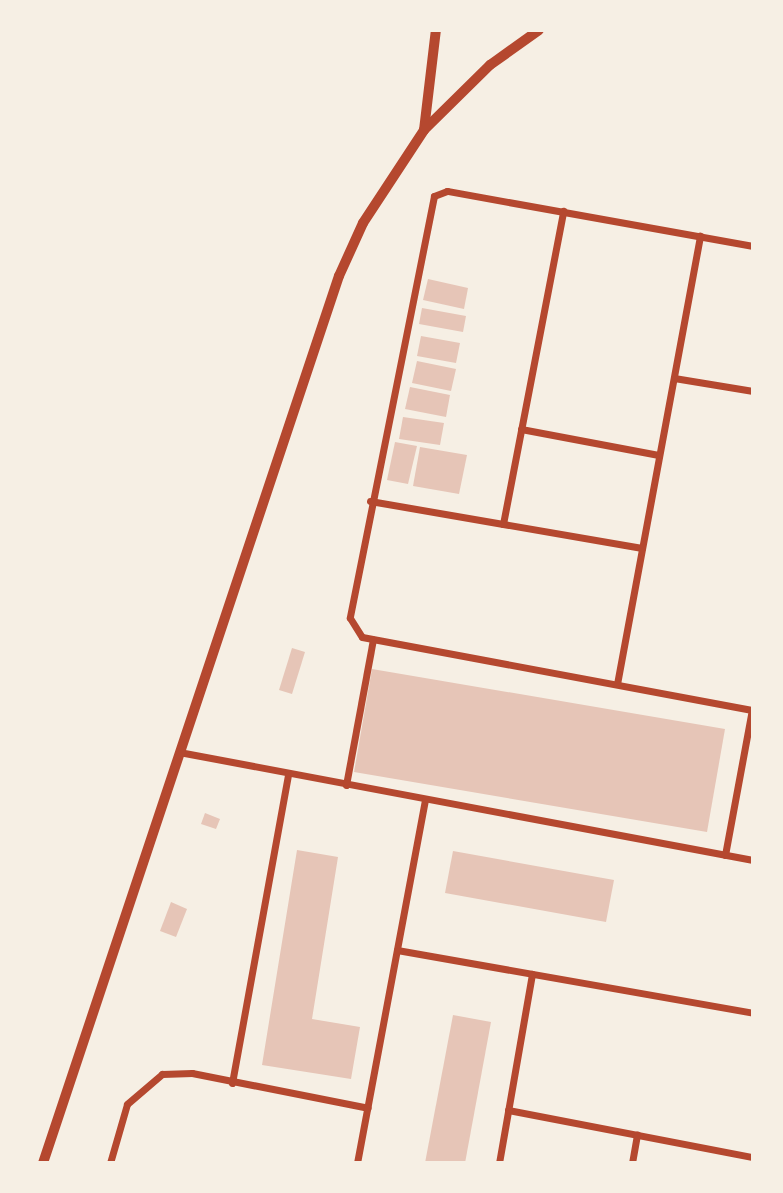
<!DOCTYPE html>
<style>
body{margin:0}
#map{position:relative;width:783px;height:1193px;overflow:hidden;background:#f6efe4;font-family:"Alegreya Sans",sans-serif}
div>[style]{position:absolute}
.building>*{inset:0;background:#e6c5b7}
.minor>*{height:7px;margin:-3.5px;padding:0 3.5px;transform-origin:3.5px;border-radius:3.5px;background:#b5482f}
.secondary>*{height:10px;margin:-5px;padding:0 5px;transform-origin:5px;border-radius:5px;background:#b5482f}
span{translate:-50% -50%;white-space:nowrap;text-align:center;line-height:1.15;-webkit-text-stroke:7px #f6efe4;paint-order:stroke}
.frame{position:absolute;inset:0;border:32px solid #f6efe4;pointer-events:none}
</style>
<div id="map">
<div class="building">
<i style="clip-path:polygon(428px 279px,468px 288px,464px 309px,423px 300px)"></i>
<i style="clip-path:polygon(422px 308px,466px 316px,463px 332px,419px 324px)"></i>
<i style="clip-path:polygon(421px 336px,460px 343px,456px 363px,417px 356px)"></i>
<i style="clip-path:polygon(417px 361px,456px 369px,451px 391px,412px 383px)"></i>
<i style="clip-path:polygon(410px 387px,450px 395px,446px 417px,405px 409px)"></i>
<i style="clip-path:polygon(403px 417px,444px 423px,440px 445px,399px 439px)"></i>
<i style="clip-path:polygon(395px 442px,417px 446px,408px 484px,387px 480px)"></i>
<i style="clip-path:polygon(420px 447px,467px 455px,459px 494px,413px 486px)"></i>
<i style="clip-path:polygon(292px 648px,305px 652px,292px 694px,279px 690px)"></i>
<i style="clip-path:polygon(372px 669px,725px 729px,707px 832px,354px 772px)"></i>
<i style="clip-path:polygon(205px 813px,220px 819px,216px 829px,201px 824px)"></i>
<i style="clip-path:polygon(297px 850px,338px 857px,312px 1019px,360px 1027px,351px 1079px,262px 1065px)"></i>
<i style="clip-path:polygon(453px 851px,614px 880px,606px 922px,445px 893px)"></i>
<i style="clip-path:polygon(171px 902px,187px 909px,176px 937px,160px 931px)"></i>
<i style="clip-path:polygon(453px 1015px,491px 1022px,465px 1163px,425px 1163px)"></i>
</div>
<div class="minor">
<i style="left:753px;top:246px;width:311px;rotate:-169.8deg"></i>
<i style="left:447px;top:191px;width:14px;rotate:159deg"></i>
<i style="left:434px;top:196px;width:430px;rotate:101.3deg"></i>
<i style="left:350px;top:618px;width:22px;rotate:58deg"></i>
<i style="left:362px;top:637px;width:398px;rotate:10.6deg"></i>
<i style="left:674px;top:378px;width:80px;rotate:9.3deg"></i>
<i style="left:521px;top:429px;width:140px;rotate:10.7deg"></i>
<i style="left:370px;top:501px;width:276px;rotate:9.8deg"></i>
<i style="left:503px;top:524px;width:319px;rotate:-79.1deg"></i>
<i style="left:617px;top:684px;width:456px;rotate:-79.5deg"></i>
<i style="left:179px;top:752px;width:584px;rotate:10.66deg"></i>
<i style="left:346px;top:785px;width:148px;rotate:-79.5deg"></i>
<i style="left:725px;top:855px;width:147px;rotate:-79.5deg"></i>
<i style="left:397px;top:950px;width:362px;rotate:10deg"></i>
<i style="left:232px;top:1083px;width:314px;rotate:-79.7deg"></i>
<i style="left:508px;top:1110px;width:249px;rotate:10.9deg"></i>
<i style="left:110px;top:1163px;width:61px;rotate:-73.9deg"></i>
<i style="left:127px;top:1104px;width:46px;rotate:-40.6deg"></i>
<i style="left:162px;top:1074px;width:30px;rotate:-2deg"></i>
<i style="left:192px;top:1073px;width:179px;rotate:11.2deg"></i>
<i style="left:357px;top:1163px;width:370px;rotate:-79.4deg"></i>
<i style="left:499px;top:1163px;width:192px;rotate:-80.1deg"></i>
<i style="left:632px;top:1163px;width:29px;rotate:-80deg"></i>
</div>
<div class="secondary">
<i style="left:424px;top:130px;width:101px;rotate:-83.2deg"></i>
<i style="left:43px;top:1163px;width:935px;rotate:-71.55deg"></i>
<i style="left:339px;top:276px;width:58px;rotate:-65.6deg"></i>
<i style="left:363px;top:223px;width:111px;rotate:-56.7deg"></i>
<i style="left:424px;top:130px;width:93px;rotate:-44.6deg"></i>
<i style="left:490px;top:65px;width:60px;rotate:-35.5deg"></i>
</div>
<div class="frame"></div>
</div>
